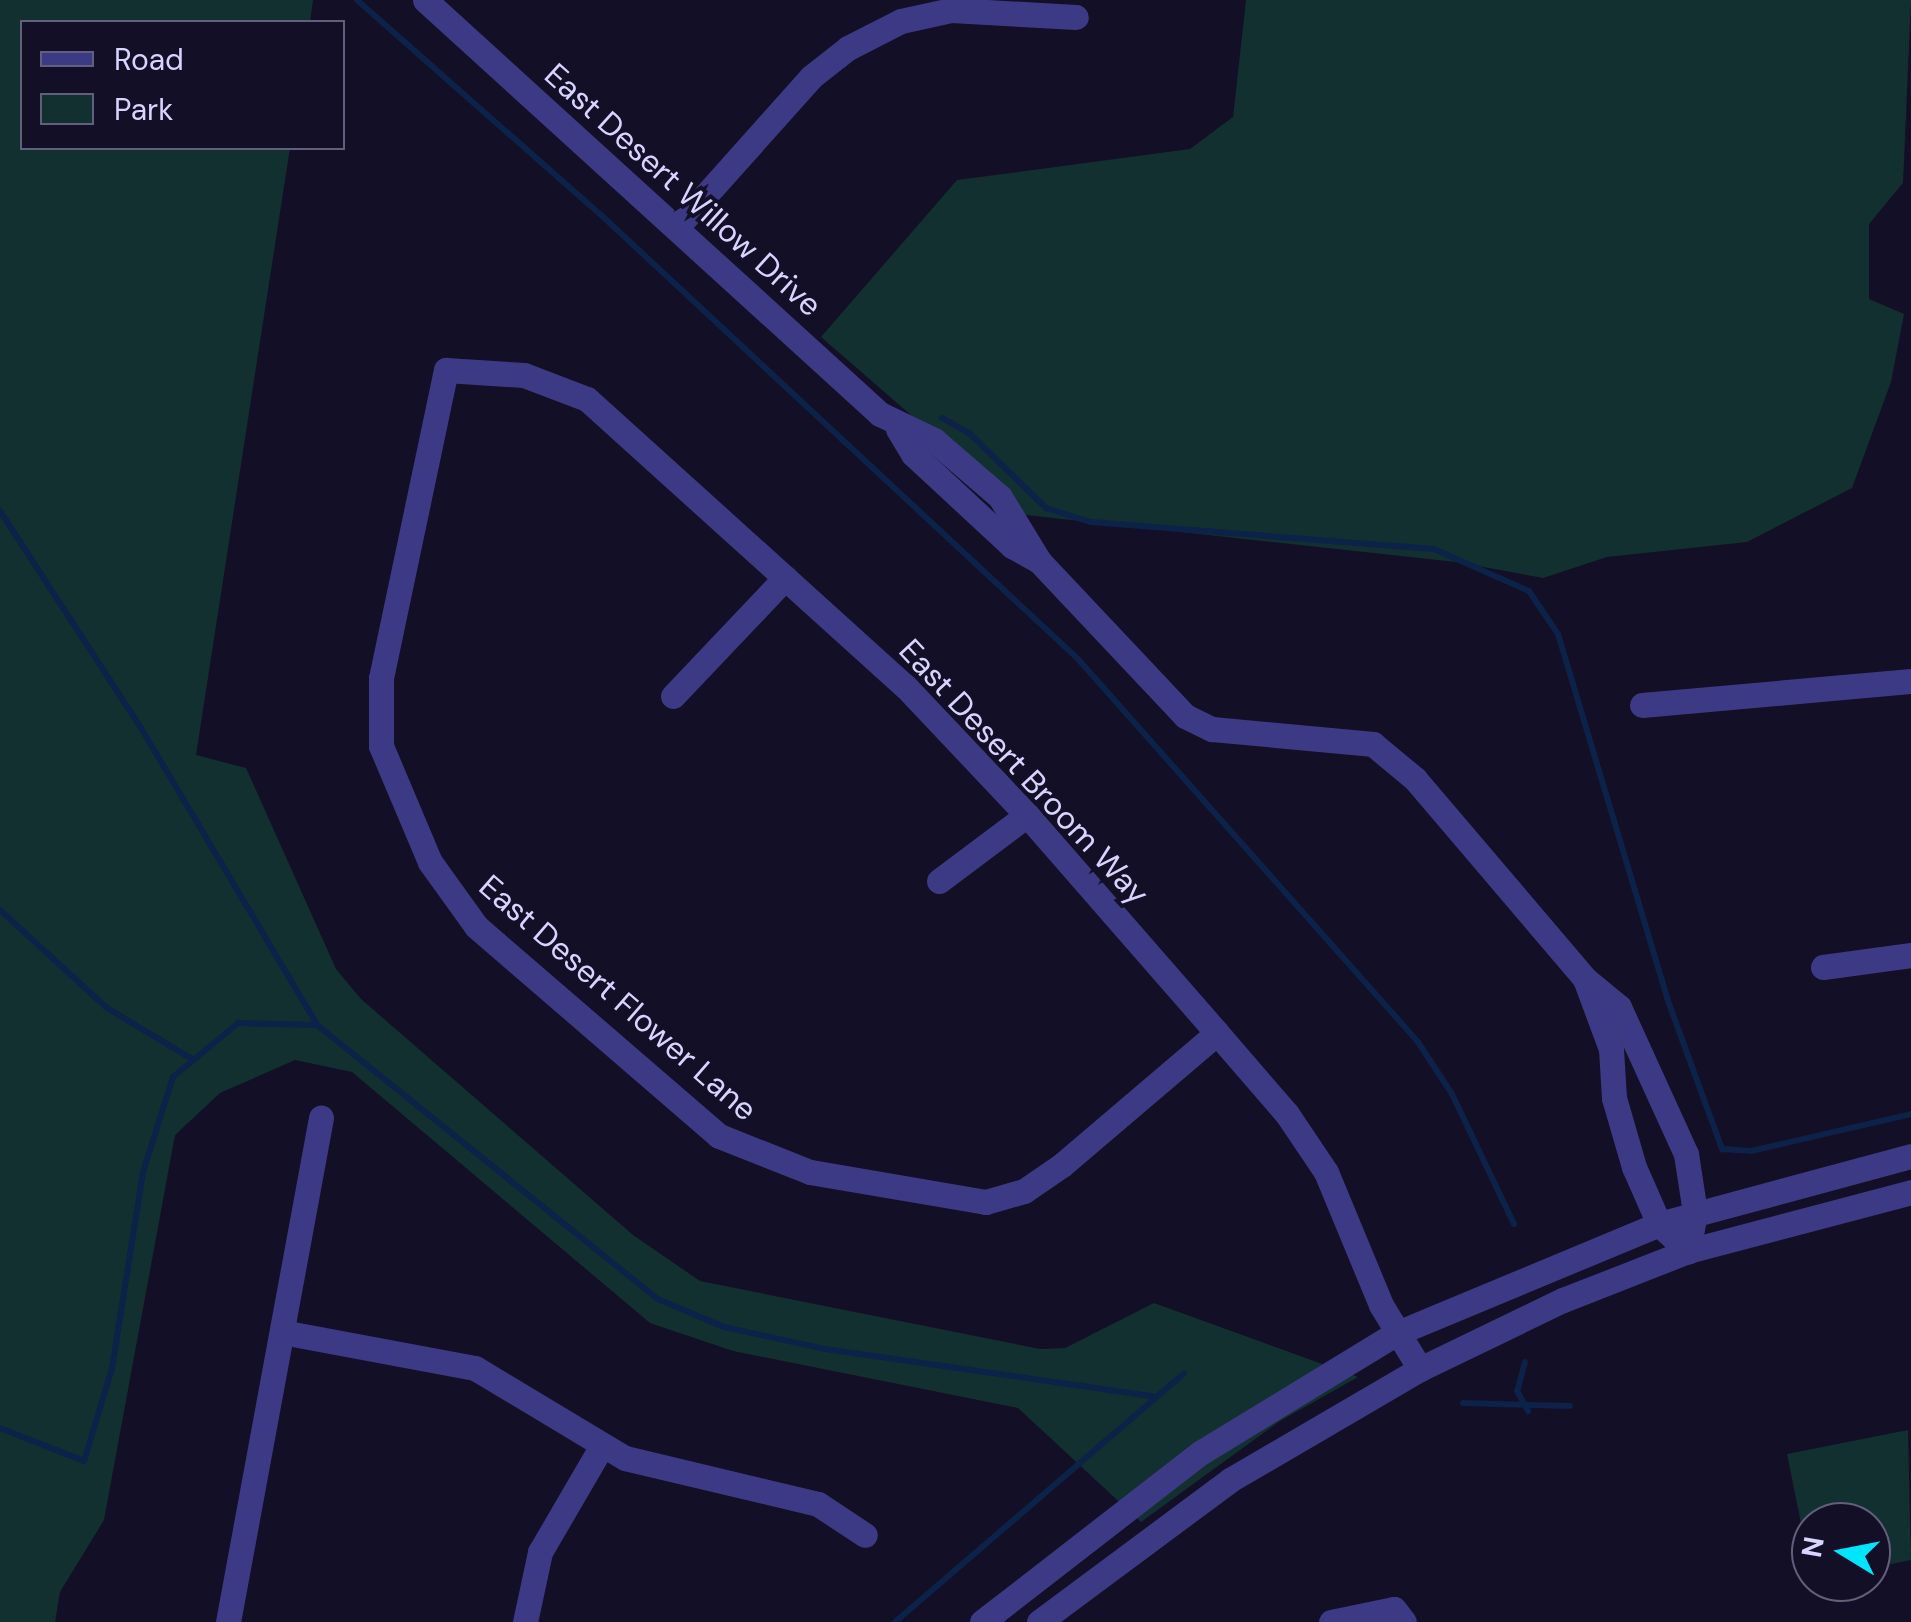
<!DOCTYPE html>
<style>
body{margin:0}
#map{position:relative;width:1911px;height:1622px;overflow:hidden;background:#130f26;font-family:"DM Sans",sans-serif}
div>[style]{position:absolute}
.green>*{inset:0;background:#12302f}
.stream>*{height:6px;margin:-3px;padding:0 3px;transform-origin:3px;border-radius:3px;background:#0c2248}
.minor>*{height:25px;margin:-12.5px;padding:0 12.5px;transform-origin:12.5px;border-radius:12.5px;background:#3d3a85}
.tertiary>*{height:25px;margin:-12.5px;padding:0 12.5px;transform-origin:12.5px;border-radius:12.5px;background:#3d3a85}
span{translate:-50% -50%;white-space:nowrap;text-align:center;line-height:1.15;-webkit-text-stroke:8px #130f26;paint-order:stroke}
.street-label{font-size:32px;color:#d9d4ff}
.legend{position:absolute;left:20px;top:20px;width:325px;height:130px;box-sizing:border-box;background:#130f26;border:2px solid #625e7d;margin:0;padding:12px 18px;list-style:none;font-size:30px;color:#d9d4ff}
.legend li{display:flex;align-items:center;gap:20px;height:50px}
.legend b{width:50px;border:2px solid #625e7d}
.north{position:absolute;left:1791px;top:1502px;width:100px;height:100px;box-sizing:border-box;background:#130f26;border:2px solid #625e7d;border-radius:50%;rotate:280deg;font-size:28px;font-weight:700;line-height:40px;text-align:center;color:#d9d4ff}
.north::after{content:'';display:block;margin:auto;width:35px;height:45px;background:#00e5ff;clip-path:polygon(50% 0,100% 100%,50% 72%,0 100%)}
</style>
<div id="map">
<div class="green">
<i style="clip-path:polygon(0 0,313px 0,310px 22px,22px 22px,22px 148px,290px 148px,196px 755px,246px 768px,336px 969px,361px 999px,633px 1235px,700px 1281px,1040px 1349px,1065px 1348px,1154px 1303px,1358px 1377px,1280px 1421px,1141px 1522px,1018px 1408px,733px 1351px,650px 1323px,352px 1072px,295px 1060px,220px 1093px,175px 1135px,104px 1520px,60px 1592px,55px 1622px,0 1622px)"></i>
<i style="clip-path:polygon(1246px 0,1911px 0,1903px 183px,1869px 224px,1869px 299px,1904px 314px,1891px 382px,1852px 488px,1747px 542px,1607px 557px,1543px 578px,1456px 562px,1026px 515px,821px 337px,957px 180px,1190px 149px,1233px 117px)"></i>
<i style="clip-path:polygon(1908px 1430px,1911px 1560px,1871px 1568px,1871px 1522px,1811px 1522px,1811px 1573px,1787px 1454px)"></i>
</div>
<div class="stream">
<i style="left:357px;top:0;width:324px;rotate:41.4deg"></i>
<i style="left:600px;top:214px;width:653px;rotate:42.95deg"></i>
<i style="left:1078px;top:659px;width:512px;rotate:48.4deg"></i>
<i style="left:1418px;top:1042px;width:62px;rotate:56.8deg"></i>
<i style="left:1452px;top:1094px;width:144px;rotate:64.5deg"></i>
<i style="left:942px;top:418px;width:31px;rotate:29deg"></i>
<i style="left:969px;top:433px;width:107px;rotate:44.2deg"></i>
<i style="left:1046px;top:508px;width:46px;rotate:17.7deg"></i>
<i style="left:1090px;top:522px;width:345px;rotate:4.5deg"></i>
<i style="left:1434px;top:549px;width:104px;rotate:23.9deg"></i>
<i style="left:1529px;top:591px;width:52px;rotate:56deg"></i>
<i style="left:1558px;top:634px;width:380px;rotate:73.3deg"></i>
<i style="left:1667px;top:998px;width:161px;rotate:70deg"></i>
<i style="left:1722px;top:1149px;width:29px;rotate:4deg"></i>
<i style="left:1751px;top:1151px;width:164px;rotate:-13deg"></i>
<i style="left:0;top:511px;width:259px;rotate:57deg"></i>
<i style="left:141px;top:728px;width:345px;rotate:59.3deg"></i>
<i style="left:317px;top:1025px;width:437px;rotate:38.8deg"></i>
<i style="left:658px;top:1299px;width:72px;rotate:23deg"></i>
<i style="left:724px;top:1327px;width:103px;rotate:12.3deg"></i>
<i style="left:825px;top:1349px;width:331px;rotate:8.2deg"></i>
<i style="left:0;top:910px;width:145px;rotate:42.5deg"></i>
<i style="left:107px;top:1008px;width:101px;rotate:30.9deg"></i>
<i style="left:1525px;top:1362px;width:30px;rotate:105deg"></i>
<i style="left:1517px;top:1391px;width:23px;rotate:61deg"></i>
<i style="left:1463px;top:1403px;width:107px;rotate:1.6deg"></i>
<i style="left:0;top:1428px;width:90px;rotate:21.4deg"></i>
<i style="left:84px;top:1461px;width:97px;rotate:-73.2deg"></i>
<i style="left:112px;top:1368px;width:198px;rotate:-81deg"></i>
<i style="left:143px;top:1172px;width:100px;rotate:-72.5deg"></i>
<i style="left:173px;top:1077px;width:85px;rotate:-39.7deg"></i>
<i style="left:238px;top:1023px;width:78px;rotate:1.5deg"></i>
<i style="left:895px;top:1622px;width:381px;rotate:-40.7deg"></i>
</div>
<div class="minor">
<i style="left:425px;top:0;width:615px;rotate:42.3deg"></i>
<i style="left:880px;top:414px;width:60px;rotate:25.7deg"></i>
<i style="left:934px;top:440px;width:87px;rotate:40.8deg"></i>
<i style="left:1000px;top:497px;width:75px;rotate:58.6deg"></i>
<i style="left:678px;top:226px;width:200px;rotate:-48.2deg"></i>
<i style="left:811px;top:77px;width:47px;rotate:-38.1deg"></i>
<i style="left:848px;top:48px;width:59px;rotate:-27deg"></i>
<i style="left:901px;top:21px;width:51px;rotate:-12.4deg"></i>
<i style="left:951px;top:10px;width:125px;rotate:3.2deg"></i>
<i style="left:898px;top:429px;width:29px;rotate:59deg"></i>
<i style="left:913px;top:454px;width:135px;rotate:42.9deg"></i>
<i style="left:1012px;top:546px;width:31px;rotate:29deg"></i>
<i style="left:1039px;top:561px;width:213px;rotate:46.7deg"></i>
<i style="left:1185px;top:716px;width:30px;rotate:26deg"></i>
<i style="left:1212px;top:729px;width:162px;rotate:5.3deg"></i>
<i style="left:1373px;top:744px;width:55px;rotate:39.8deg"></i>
<i style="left:1415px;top:779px;width:262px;rotate:49.6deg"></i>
<i style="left:1585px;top:979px;width:44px;rotate:39.5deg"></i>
<i style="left:1619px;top:1007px;width:162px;rotate:65.5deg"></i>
<i style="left:1686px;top:1154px;width:59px;rotate:81.2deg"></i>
<i style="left:1695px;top:1212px;width:40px;rotate:100deg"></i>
<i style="left:673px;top:696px;width:163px;rotate:-46.5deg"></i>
<i style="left:1642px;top:705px;width:270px;rotate:-5.1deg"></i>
<i style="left:939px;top:881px;width:110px;rotate:-36.9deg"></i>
<i style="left:1823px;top:967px;width:89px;rotate:-7.8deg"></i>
<i style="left:1585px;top:979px;width:75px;rotate:69.6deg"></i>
<i style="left:1611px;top:1049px;width:49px;rotate:86.5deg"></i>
<i style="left:1614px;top:1098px;width:72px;rotate:73.8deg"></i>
<i style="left:1634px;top:1167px;width:62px;rotate:66.3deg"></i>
<i style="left:1659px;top:1224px;width:40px;rotate:43deg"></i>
<i style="left:1217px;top:1033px;width:204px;rotate:139.6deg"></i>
<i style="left:1062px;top:1165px;width:46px;rotate:145.6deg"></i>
<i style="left:1024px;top:1191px;width:40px;rotate:164deg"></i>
<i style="left:986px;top:1202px;width:179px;rotate:-170.3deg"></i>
<i style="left:810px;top:1172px;width:98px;rotate:-158.4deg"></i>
<i style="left:719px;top:1136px;width:321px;rotate:-139.2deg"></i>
<i style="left:476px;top:926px;width:79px;rotate:-125.7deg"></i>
<i style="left:430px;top:862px;width:126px;rotate:-112.9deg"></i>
<i style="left:381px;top:746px;width:68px;rotate:-90deg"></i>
<i style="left:381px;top:678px;width:315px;rotate:-78.1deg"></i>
<i style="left:446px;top:370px;width:78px;rotate:3.7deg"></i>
<i style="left:524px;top:375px;width:67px;rotate:20.9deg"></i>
<i style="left:587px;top:399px;width:428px;rotate:42.1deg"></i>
<i style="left:905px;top:686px;width:178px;rotate:46.6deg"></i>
<i style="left:1027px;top:815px;width:289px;rotate:48.9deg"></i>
<i style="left:1217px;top:1033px;width:107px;rotate:49.2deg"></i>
<i style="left:1287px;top:1114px;width:70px;rotate:56.1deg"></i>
<i style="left:1326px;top:1172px;width:144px;rotate:67.5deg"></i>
<i style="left:1381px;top:1305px;width:75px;rotate:58.6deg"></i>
<i style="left:282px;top:1332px;width:196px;rotate:10.6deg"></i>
<i style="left:475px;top:1368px;width:175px;rotate:31deg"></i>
<i style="left:625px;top:1458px;width:198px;rotate:13.4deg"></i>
<i style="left:818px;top:1504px;width:56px;rotate:33.4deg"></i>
<i style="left:228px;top:1622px;width:513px;rotate:-79.55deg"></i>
<i style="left:525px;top:1622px;width:72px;rotate:-77.9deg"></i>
<i style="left:540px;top:1552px;width:121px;rotate:-59.8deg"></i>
<i style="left:1331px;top:1622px;width:64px;rotate:-11.7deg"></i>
<i style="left:1394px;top:1609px;width:16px;rotate:52deg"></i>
</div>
<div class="tertiary">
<i style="left:982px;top:1622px;width:276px;rotate:-37.8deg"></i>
<i style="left:1200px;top:1453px;width:228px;rotate:-31.4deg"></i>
<i style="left:1395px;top:1334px;width:286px;rotate:-22.6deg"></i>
<i style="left:1659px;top:1224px;width:261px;rotate:-15.1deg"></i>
<i style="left:1039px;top:1622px;width:238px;rotate:-36.6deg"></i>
<i style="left:1230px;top:1480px;width:220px;rotate:-30.3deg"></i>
<i style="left:1420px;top:1369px;width:159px;rotate:-25.8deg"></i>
<i style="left:1563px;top:1300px;width:134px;rotate:-21.4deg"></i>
<i style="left:1688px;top:1251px;width:231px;rotate:-14.8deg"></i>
</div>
<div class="street-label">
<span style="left:683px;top:190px;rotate:42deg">East Desert Willow Drive</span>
<span style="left:1024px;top:772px;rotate:47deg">East Desert Broom Way</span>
<span style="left:618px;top:998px;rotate:41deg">East Desert Flower Lane</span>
</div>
<ul class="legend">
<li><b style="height:12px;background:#3d3a85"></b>Road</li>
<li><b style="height:28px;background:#12302f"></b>Park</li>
</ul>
<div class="north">N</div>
</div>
